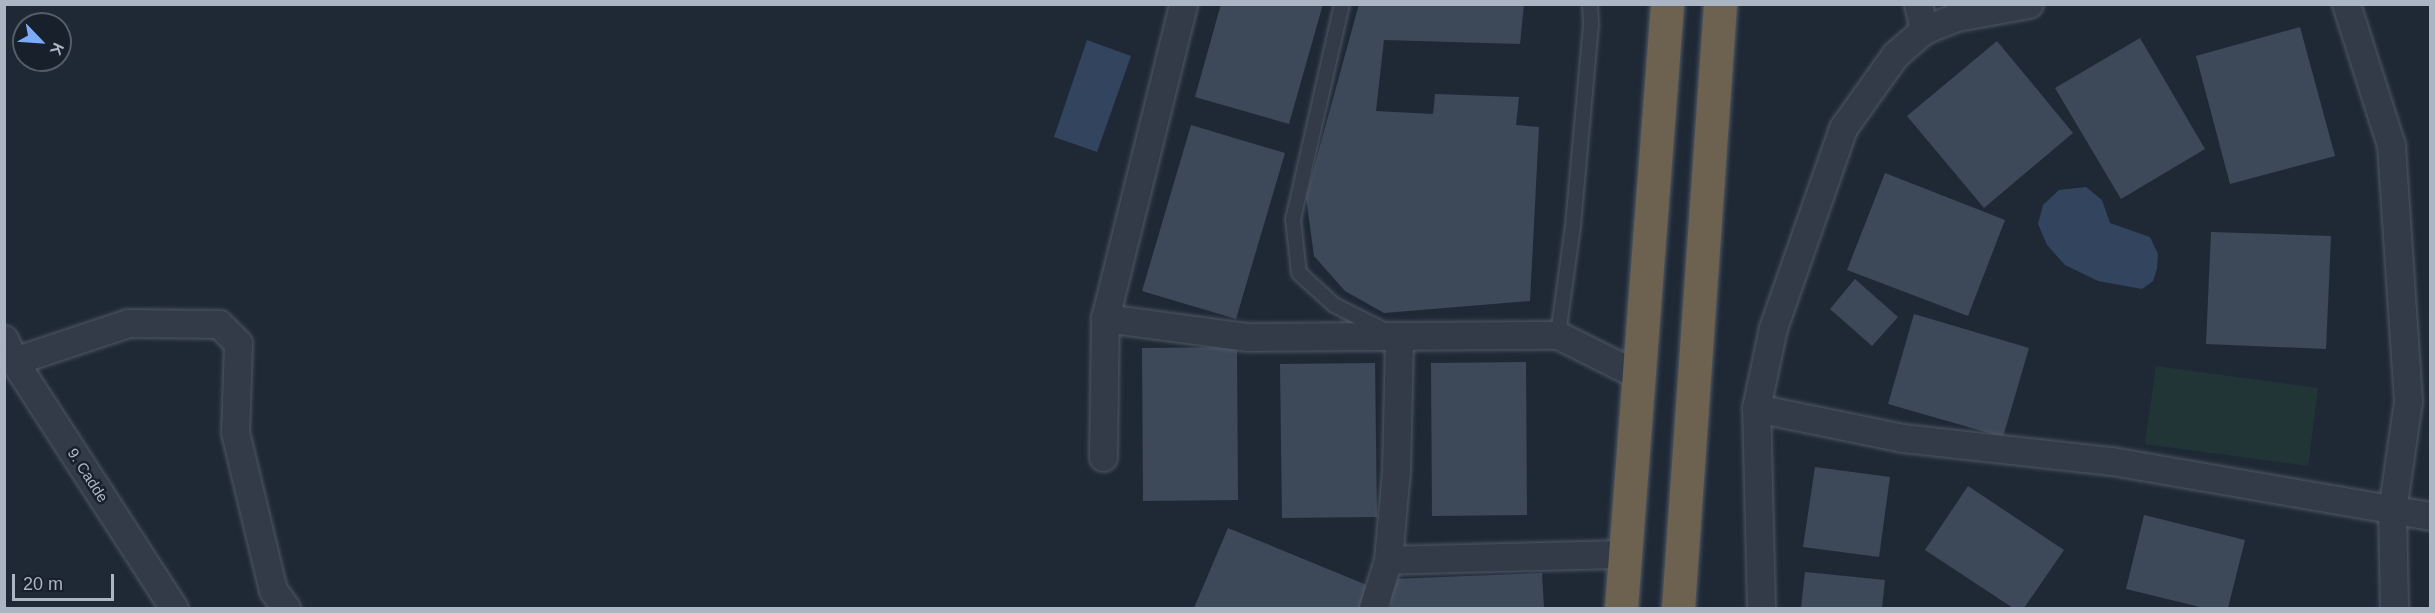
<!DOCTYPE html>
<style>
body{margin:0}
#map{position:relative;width:2435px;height:613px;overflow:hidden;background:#1f2936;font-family:Arial,sans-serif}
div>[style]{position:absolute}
.green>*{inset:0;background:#213537}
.water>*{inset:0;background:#32445e}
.building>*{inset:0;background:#3d4959}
.roads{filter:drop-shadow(0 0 2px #505865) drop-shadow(0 0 2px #505865)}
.lane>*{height:14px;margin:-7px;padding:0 7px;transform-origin:7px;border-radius:7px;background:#323b47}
.street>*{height:27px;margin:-13.5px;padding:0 13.5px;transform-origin:13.5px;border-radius:13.5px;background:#323b47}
.highway>*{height:33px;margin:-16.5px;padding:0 16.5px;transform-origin:16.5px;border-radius:16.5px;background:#6d614f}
span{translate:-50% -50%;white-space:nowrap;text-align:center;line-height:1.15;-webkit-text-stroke:5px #18202b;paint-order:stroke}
.street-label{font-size:15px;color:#acb5c4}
.frame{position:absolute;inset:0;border:6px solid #acb5c4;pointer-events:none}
.north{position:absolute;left:12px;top:12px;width:60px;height:60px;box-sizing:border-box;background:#18202b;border:2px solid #535c68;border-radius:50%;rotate:115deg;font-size:16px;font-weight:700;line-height:24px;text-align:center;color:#acb5c4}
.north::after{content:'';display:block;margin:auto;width:21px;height:27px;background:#7cacf9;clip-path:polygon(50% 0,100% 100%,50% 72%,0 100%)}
.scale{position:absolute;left:12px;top:574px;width:102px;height:27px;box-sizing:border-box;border:3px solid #acb5c4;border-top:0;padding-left:8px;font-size:18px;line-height:21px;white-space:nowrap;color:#acb5c4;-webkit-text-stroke:4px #18202b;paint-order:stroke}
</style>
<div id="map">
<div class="green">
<i style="clip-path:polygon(2156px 366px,2318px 388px,2308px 466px,2145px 444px)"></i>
</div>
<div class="water">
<i style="clip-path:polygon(1087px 40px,1131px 56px,1097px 152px,1054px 137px)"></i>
<i style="clip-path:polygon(2086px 187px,2102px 200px,2110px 223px,2150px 237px,2158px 254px,2157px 269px,2153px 281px,2142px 289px,2098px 281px,2065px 265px,2047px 245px,2038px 224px,2043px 205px,2059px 190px)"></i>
</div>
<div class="building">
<i style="clip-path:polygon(1221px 4px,1323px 4px,1289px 124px,1195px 97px)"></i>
<i style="clip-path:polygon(1359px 4px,1524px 4px,1520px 44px,1384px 40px,1376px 111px,1433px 114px,1435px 94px,1519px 97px,1516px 125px,1539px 127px,1530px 301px,1384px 313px,1345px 291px,1314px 256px,1306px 197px)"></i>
<i style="clip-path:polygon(2300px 27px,2335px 156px,2230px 184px,2196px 56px)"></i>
<i style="clip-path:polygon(2140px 38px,2205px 149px,2121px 199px,2055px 88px)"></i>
<i style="clip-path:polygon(1997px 41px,2073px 133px,1984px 208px,1907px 116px)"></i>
<i style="clip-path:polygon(1191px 125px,1285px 153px,1236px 319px,1142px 291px)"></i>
<i style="clip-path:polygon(1885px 173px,2005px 220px,1968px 316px,1847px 270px)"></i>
<i style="clip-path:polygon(2211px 232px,2331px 236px,2326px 349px,2206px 344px)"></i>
<i style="clip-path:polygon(1855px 279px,1898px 317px,1872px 346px,1830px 309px)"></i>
<i style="clip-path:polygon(1914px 314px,2029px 348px,2003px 437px,1888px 404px)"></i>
<i style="clip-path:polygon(1237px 347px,1238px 500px,1143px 501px,1142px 348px)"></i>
<i style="clip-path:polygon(1526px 362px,1527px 515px,1432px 516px,1431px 363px)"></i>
<i style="clip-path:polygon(1375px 363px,1377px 517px,1282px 518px,1280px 364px)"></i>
<i style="clip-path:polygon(1815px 467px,1890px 477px,1879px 557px,1803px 547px)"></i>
<i style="clip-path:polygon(1968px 486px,2064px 550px,2024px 608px,2013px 608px,1925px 550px)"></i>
<i style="clip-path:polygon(2144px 515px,2245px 540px,2228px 608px,2204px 608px,2126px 589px)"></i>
<i style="clip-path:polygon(1228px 528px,1369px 586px,1360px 608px,1194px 608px)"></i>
<i style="clip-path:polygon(1805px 572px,1885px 580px,1882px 608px,1801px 608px)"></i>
<i style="clip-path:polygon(1542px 573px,1544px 608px,1391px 608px,1390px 579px)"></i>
</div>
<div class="roads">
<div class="lane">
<i style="left:1342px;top:4px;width:221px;rotate:102.8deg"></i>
<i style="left:1293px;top:219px;width:54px;rotate:83.7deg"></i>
<i style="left:1299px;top:273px;width:47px;rotate:42.4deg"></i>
<i style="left:1334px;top:305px;width:58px;rotate:26.6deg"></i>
<i style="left:1558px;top:335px;width:110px;rotate:-82.2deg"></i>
<i style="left:1573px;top:226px;width:203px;rotate:-84.9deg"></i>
<i style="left:1591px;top:24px;width:20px;rotate:-93deg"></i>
</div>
<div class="street">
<i style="left:1918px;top:4px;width:27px;rotate:77deg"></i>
<i style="left:2346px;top:4px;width:148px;rotate:72.3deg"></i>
<i style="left:2391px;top:145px;width:257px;rotate:86.2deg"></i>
<i style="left:2408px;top:401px;width:111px;rotate:98.3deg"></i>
<i style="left:2392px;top:511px;width:97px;rotate:88.8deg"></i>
<i style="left:1105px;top:318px;width:144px;rotate:7.6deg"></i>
<i style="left:1248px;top:337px;width:310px;rotate:-0.4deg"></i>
<i style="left:1558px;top:335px;width:89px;rotate:26.6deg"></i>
<i style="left:4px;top:339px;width:24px;rotate:66deg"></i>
<i style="left:14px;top:361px;width:294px;rotate:57.1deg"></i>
<i style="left:14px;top:361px;width:120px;rotate:-18.4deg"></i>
<i style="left:128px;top:323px;width:91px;rotate:0.6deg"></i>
<i style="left:219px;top:324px;width:27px;rotate:45deg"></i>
<i style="left:238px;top:343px;width:89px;rotate:91.9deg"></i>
<i style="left:235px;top:432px;width:163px;rotate:76.5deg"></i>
<i style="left:273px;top:590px;width:22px;rotate:54deg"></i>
<i style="left:1756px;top:408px;width:150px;rotate:11.5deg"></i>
<i style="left:1903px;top:438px;width:210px;rotate:6.3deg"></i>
<i style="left:2112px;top:461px;width:323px;rotate:9.8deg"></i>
<i style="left:1103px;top:457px;width:139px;rotate:-89.2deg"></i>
<i style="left:1105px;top:318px;width:324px;rotate:-76deg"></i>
<i style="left:1388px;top:560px;width:237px;rotate:-1.5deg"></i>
<i style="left:1373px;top:608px;width:50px;rotate:-72.6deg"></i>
<i style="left:1388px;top:560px;width:89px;rotate:-84.9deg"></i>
<i style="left:1396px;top:471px;width:134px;rotate:-88.7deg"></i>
<i style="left:1761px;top:608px;width:200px;rotate:-91.4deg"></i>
<i style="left:1756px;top:408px;width:82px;rotate:-78deg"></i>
<i style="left:1773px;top:328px;width:212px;rotate:-70.7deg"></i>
<i style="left:1843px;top:128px;width:90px;rotate:-54.5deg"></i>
<i style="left:1895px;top:55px;width:38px;rotate:-41deg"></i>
<i style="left:1924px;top:30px;width:35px;rotate:-22deg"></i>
<i style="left:1957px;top:17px;width:73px;rotate:-10.2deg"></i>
</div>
<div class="highway">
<i style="left:1621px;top:608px;width:606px;rotate:-85.64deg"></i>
<i style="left:1678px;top:608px;width:605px;rotate:-86.02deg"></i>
</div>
</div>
<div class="street-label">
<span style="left:88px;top:475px;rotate:57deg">9. Cadde</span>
</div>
<div class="frame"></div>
<div class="north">K</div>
<div class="scale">20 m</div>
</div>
